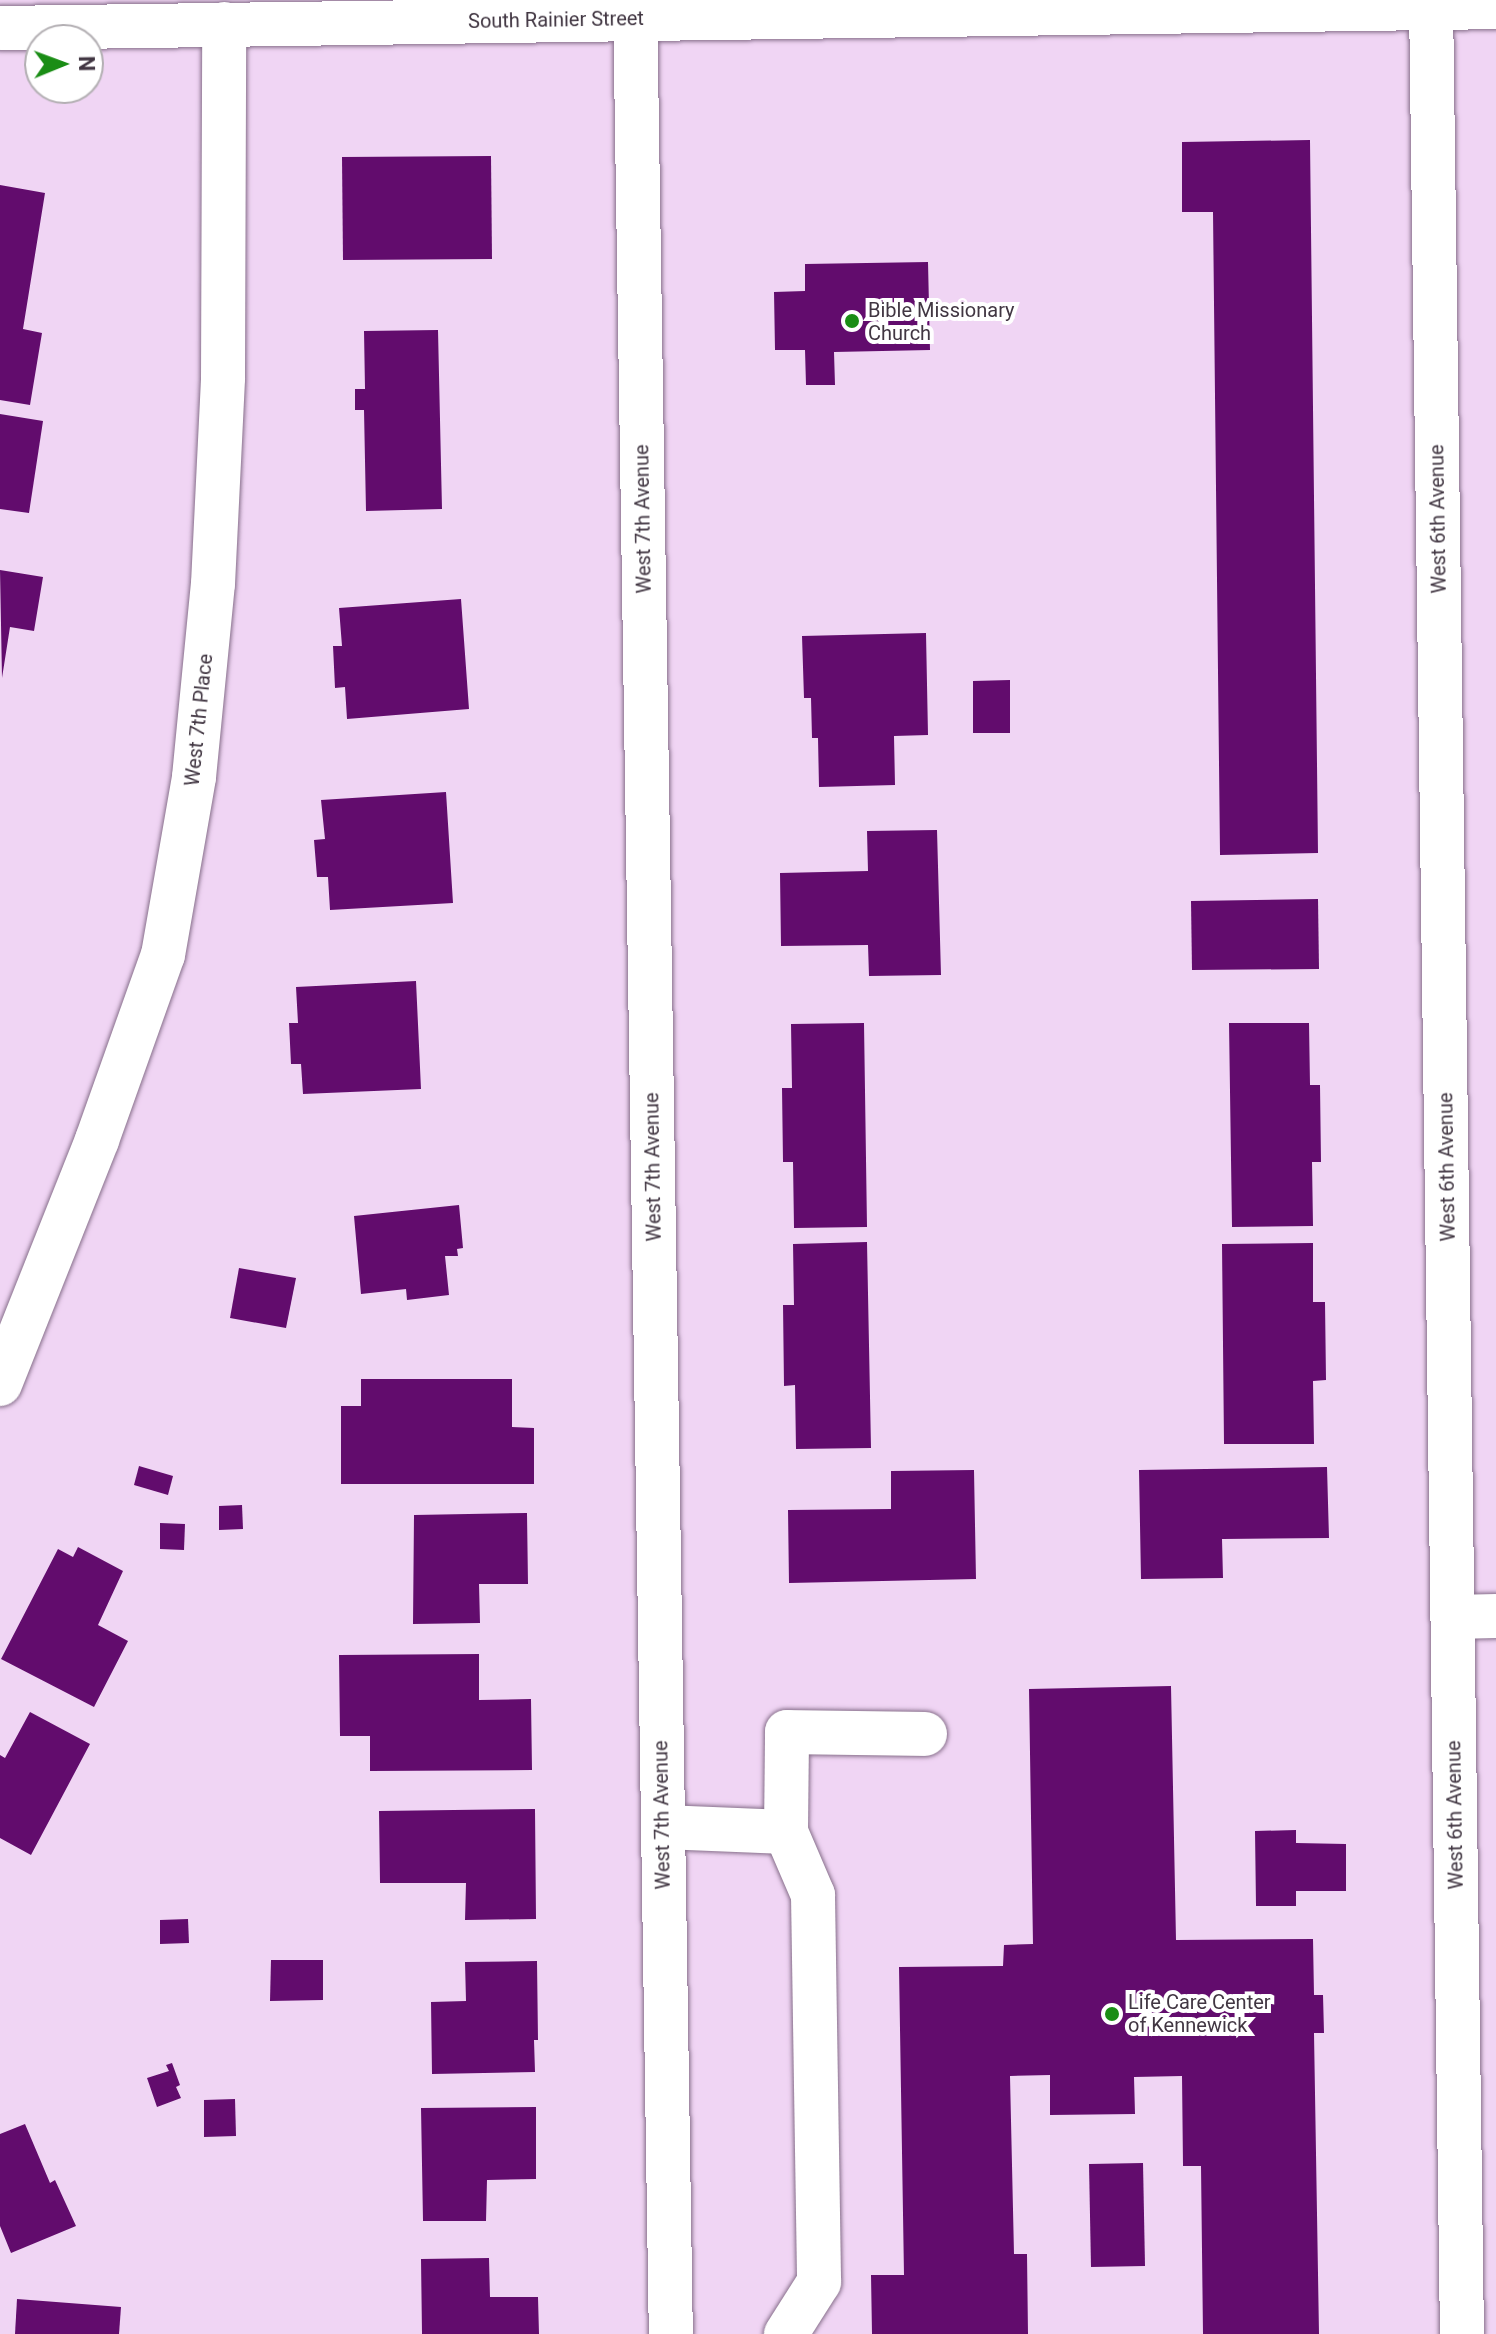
<!DOCTYPE html>
<style>
body{margin:0}
#map{position:relative;width:1496px;height:2334px;overflow:hidden;background:#f0d5f4;font-family:Roboto,sans-serif}
div>[style]{position:absolute}
.building>*{inset:0;background:#620c6d}
.roads{filter:drop-shadow(0 0 2px #876f8b) drop-shadow(0 0 2px #876f8b)}
.minor>*{height:44px;margin:-22px;padding:0 22px;transform-origin:22px;border-radius:22px;background:#fff}
.dots>*{width:22px;height:22px;translate:-50% -50%;box-sizing:border-box;border:4px solid #fff;border-radius:50%}
span{translate:-50% -50%;white-space:nowrap;text-align:center;line-height:1.15;-webkit-text-stroke:8px #fff;paint-order:stroke}
.street-label{font-size:20px;color:#413642}
.poi-label{font-size:20px;color:#413642}
.left{translate:0 -50%;text-align:left}
.north{position:absolute;left:24px;top:24px;width:80px;height:80px;box-sizing:border-box;background:#fff;border:2px solid #b3afb3;border-radius:50%;rotate:89deg;font-size:22px;font-weight:700;line-height:32px;text-align:center;color:#413642}
.north::after{content:'';display:block;margin:auto;width:28px;height:36px;background:#1a8d15;clip-path:polygon(50% 0,100% 100%,50% 72%,0 100%)}
</style>
<div id="map">
<div class="building">
<i style="clip-path:polygon(1310px 140px,1318px 853px,1220px 855px,1213px 212px,1182px 212px,1182px 142px)"></i>
<i style="clip-path:polygon(491px 156px,492px 259px,343px 260px,342px 157px)"></i>
<i style="clip-path:polygon(0 185px,45px 193px,23px 329px,42px 333px,30px 405px,0 400px)"></i>
<i style="clip-path:polygon(928px 262px,930px 350px,834px 352px,835px 385px,806px 385px,805px 350px,775px 350px,774px 292px,805px 291px,805px 264px)"></i>
<i style="clip-path:polygon(438px 330px,442px 509px,366px 511px,364px 410px,355px 410px,355px 389px,365px 389px,364px 331px)"></i>
<i style="clip-path:polygon(0 414px,43px 421px,29px 513px,0 509px)"></i>
<i style="clip-path:polygon(0 570px,43px 577px,34px 631px,10px 627px,2px 678px)"></i>
<i style="clip-path:polygon(461px 599px,469px 709px,347px 719px,345px 687px,335px 688px,333px 646px,342px 646px,339px 608px)"></i>
<i style="clip-path:polygon(926px 633px,928px 735px,894px 736px,895px 785px,819px 787px,818px 738px,812px 738px,811px 698px,804px 698px,802px 636px)"></i>
<i style="clip-path:polygon(1010px 680px,1010px 733px,973px 733px,973px 681px)"></i>
<i style="clip-path:polygon(446px 792px,453px 903px,330px 910px,328px 877px,317px 877px,314px 840px,325px 839px,321px 800px)"></i>
<i style="clip-path:polygon(937px 830px,941px 975px,869px 976px,868px 945px,781px 946px,780px 873px,868px 871px,867px 831px)"></i>
<i style="clip-path:polygon(1318px 899px,1319px 969px,1192px 970px,1191px 901px)"></i>
<i style="clip-path:polygon(416px 981px,421px 1089px,303px 1094px,301px 1064px,291px 1064px,289px 1023px,298px 1023px,296px 987px)"></i>
<i style="clip-path:polygon(864px 1023px,867px 1227px,794px 1228px,793px 1162px,783px 1162px,782px 1088px,792px 1088px,791px 1024px)"></i>
<i style="clip-path:polygon(1229px 1023px,1309px 1023px,1310px 1085px,1320px 1085px,1321px 1162px,1312px 1162px,1313px 1226px,1232px 1227px)"></i>
<i style="clip-path:polygon(459px 1205px,463px 1248px,457px 1249px,458px 1256px,445px 1256px,449px 1295px,407px 1300px,406px 1289px,361px 1294px,354px 1216px)"></i>
<i style="clip-path:polygon(867px 1242px,871px 1448px,796px 1449px,795px 1385px,784px 1386px,783px 1305px,794px 1305px,793px 1244px)"></i>
<i style="clip-path:polygon(1313px 1243px,1313px 1302px,1325px 1302px,1326px 1380px,1313px 1381px,1314px 1444px,1224px 1444px,1222px 1244px)"></i>
<i style="clip-path:polygon(239px 1268px,296px 1278px,286px 1328px,230px 1318px)"></i>
<i style="clip-path:polygon(361px 1379px,512px 1379px,512px 1427px,534px 1428px,534px 1484px,341px 1484px,341px 1406px,361px 1406px)"></i>
<i style="clip-path:polygon(139px 1466px,173px 1476px,168px 1495px,134px 1485px)"></i>
<i style="clip-path:polygon(1327px 1467px,1329px 1538px,1222px 1539px,1223px 1578px,1141px 1579px,1139px 1470px)"></i>
<i style="clip-path:polygon(974px 1470px,976px 1579px,789px 1583px,788px 1510px,891px 1509px,891px 1471px)"></i>
<i style="clip-path:polygon(242px 1505px,243px 1529px,219px 1530px,219px 1506px)"></i>
<i style="clip-path:polygon(527px 1513px,528px 1584px,479px 1584px,480px 1623px,413px 1624px,414px 1515px)"></i>
<i style="clip-path:polygon(160px 1523px,185px 1524px,184px 1550px,160px 1549px)"></i>
<i style="clip-path:polygon(78px 1547px,123px 1571px,98px 1625px,128px 1641px,94px 1707px,1px 1659px,58px 1549px,73px 1557px)"></i>
<i style="clip-path:polygon(479px 1654px,479px 1700px,531px 1699px,532px 1770px,370px 1771px,370px 1736px,340px 1736px,339px 1655px)"></i>
<i style="clip-path:polygon(1171px 1686px,1176px 1940px,1313px 1939px,1314px 1995px,1323px 1995px,1324px 2033px,1314px 2033px,1319px 2334px,1203px 2334px,1201px 2166px,1183px 2166px,1182px 2076px,1134px 2077px,1135px 2114px,1050px 2115px,1050px 2075px,1010px 2076px,1014px 2254px,1027px 2254px,1028px 2334px,872px 2334px,871px 2275px,904px 2275px,899px 1967px,1003px 1966px,1004px 1945px,1033px 1944px,1029px 1689px)"></i>
<i style="clip-path:polygon(30px 1712px,90px 1744px,31px 1855px,0 1838px,0 1755px,5px 1758px)"></i>
<i style="clip-path:polygon(535px 1809px,536px 1919px,465px 1920px,466px 1883px,380px 1883px,379px 1811px)"></i>
<i style="clip-path:polygon(1296px 1830px,1296px 1843px,1346px 1844px,1346px 1891px,1296px 1891px,1296px 1906px,1256px 1906px,1255px 1831px)"></i>
<i style="clip-path:polygon(188px 1919px,189px 1943px,160px 1944px,160px 1920px)"></i>
<i style="clip-path:polygon(271px 1960px,323px 1960px,323px 2000px,270px 2001px)"></i>
<i style="clip-path:polygon(537px 1961px,538px 2040px,534px 2040px,535px 2072px,432px 2074px,431px 2002px,466px 2001px,465px 1962px)"></i>
<i style="clip-path:polygon(172px 2063px,180px 2085px,176px 2087px,181px 2098px,157px 2107px,147px 2078px,169px 2071px,166px 2065px)"></i>
<i style="clip-path:polygon(235px 2099px,236px 2136px,204px 2137px,204px 2100px)"></i>
<i style="clip-path:polygon(536px 2107px,536px 2179px,487px 2180px,486px 2221px,423px 2221px,421px 2108px)"></i>
<i style="clip-path:polygon(25px 2124px,50px 2183px,55px 2180px,76px 2226px,11px 2253px,0 2226px,0 2134px)"></i>
<i style="clip-path:polygon(1143px 2163px,1145px 2266px,1091px 2267px,1089px 2164px)"></i>
<i style="clip-path:polygon(489px 2258px,490px 2297px,538px 2297px,539px 2334px,422px 2334px,421px 2259px)"></i>
<i style="clip-path:polygon(17px 2299px,121px 2307px,119px 2334px,15px 2334px)"></i>
</div>
<div class="roads">
<div class="minor">
<i style="left:635px;top:0;width:2334px;rotate:89.12deg"></i>
<i style="left:1431px;top:0;width:2334px;rotate:89.24deg"></i>
<i style="left:0;top:28px;width:1496px;rotate:-0.8deg"></i>
<i style="left:0;top:1384px;width:263px;rotate:-68.3deg"></i>
<i style="left:97px;top:1140px;width:196px;rotate:-70.4deg"></i>
<i style="left:163px;top:955px;width:181px;rotate:-80.1deg"></i>
<i style="left:194px;top:777px;width:194px;rotate:-84.4deg"></i>
<i style="left:213px;top:584px;width:206px;rotate:-87.2deg"></i>
<i style="left:223px;top:378px;width:354px;rotate:-89.8deg"></i>
<i style="left:1453px;top:1617px;width:43px;rotate:-1.3deg"></i>
<i style="left:663px;top:1827px;width:123px;rotate:2.3deg"></i>
<i style="left:786px;top:1832px;width:69px;rotate:66.8deg"></i>
<i style="left:813px;top:1895px;width:387px;rotate:89.1deg"></i>
<i style="left:819px;top:2282px;width:62px;rotate:122.4deg"></i>
<i style="left:786px;top:1832px;width:100px;rotate:-89.4deg"></i>
<i style="left:787px;top:1732px;width:138px;rotate:0.8deg"></i>
</div>
</div>
<div class="dots">
<i style="left:852px;top:321px;background:#1a8d15"></i>
<i style="left:1112px;top:2014px;background:#1a8d15"></i>
</div>
<div class="street-label">
<span style="left:556px;top:20px;rotate:-1deg">South Rainier Street</span>
<span style="left:643px;top:519px;rotate:-91deg">West 7th Avenue</span>
<span style="left:1438px;top:519px;rotate:-91deg">West 6th Avenue</span>
<span style="left:199px;top:720px;rotate:-84deg">West 7th Place</span>
<span style="left:653px;top:1167px;rotate:-91deg">West 7th Avenue</span>
<span style="left:1447px;top:1167px;rotate:-91deg">West 6th Avenue</span>
<span style="left:662px;top:1815px;rotate:-91deg">West 7th Avenue</span>
<span style="left:1455px;top:1815px;rotate:-91deg">West 6th Avenue</span>
</div>
<div class="poi-label">
<span class="left" style="left:868px;top:322px">Bible Missionary<br>Church</span>
<span class="left" style="left:1128px;top:2014px">Life Care Center<br>of Kennewick</span>
</div>
<div class="north">N</div>
</div>
